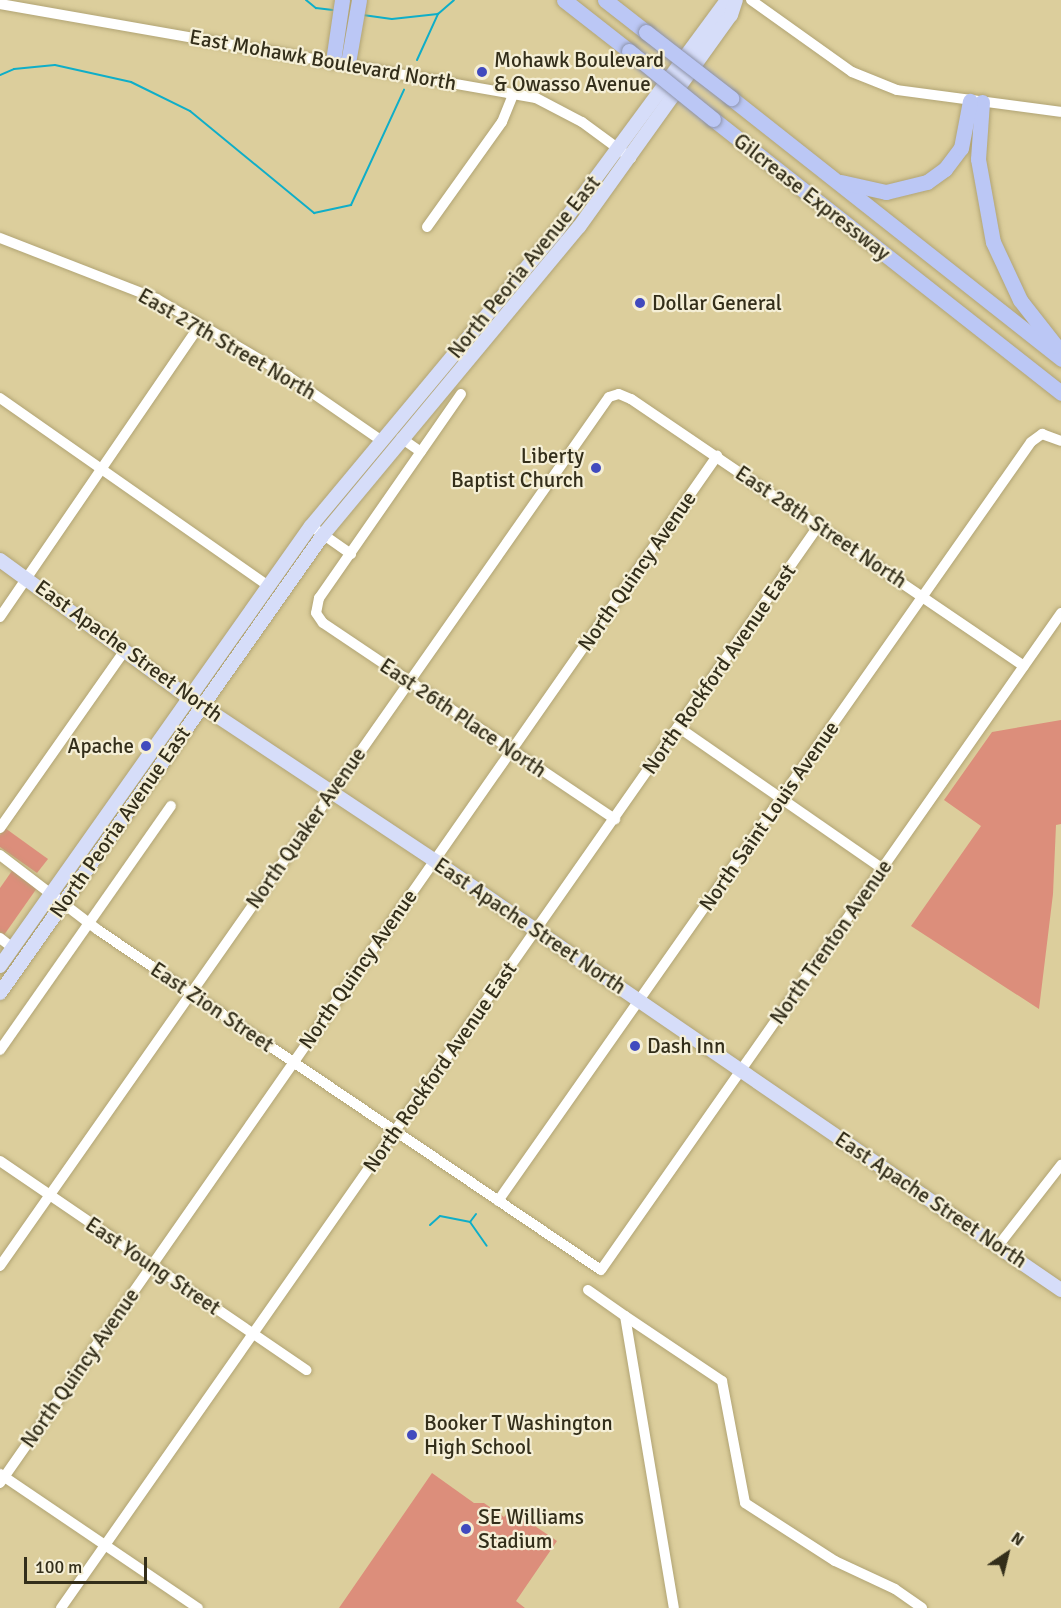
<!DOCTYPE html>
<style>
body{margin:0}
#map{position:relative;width:1061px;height:1608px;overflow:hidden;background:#dcce9c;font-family:Signika,sans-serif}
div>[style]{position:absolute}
.green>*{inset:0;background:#dc8e7b}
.stream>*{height:2px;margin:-1px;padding:0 1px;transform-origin:1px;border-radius:1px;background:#0faec8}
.roads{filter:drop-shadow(0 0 2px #b1a474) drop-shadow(0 0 2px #b1a474)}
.minor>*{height:10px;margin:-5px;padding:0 5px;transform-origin:5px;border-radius:5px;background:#fff}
.major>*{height:14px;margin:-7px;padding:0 7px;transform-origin:7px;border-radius:7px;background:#d6ddf9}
.highway>*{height:15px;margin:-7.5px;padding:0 7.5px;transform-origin:7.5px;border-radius:7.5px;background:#bbc7f5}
.bridges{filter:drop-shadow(0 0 2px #8b91a8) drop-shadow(0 0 2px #8b91a8)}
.highway-bridge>*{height:15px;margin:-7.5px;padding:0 7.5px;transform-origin:7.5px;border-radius:7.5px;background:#bbc7f5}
.dots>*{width:16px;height:16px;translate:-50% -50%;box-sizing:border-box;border:3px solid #f5efd6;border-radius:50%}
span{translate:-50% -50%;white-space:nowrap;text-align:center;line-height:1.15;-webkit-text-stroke:4.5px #f5efd6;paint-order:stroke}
.street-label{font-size:21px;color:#332e1a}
.poi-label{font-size:21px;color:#332e1a}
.left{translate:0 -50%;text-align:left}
.right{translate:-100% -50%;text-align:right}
.north{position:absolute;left:977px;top:1524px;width:60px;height:60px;-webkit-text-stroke:4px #f5efd6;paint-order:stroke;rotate:35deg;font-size:16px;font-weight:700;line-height:24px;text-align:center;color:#332e1a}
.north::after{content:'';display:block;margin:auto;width:21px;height:27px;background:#332e1a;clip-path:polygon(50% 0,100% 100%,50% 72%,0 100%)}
.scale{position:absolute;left:24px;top:1557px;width:123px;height:27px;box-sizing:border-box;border:3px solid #332e1a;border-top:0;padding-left:8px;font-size:18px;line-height:21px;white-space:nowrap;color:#332e1a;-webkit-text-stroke:4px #f5efd6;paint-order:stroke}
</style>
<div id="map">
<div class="green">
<i style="clip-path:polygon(1061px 720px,1061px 824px,1056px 825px,1053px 894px,1039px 1009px,911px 926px,981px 826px,944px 800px,992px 732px)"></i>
<i style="clip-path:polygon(5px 828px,48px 859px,37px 873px,0 847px,0 835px)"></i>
<i style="clip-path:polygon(14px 868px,37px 888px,4px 935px,0 932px,0 888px)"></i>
<i style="clip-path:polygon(432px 1473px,474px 1503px,484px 1503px,504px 1517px,510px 1509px,557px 1541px,516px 1601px,525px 1608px,339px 1608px)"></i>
</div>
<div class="stream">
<i style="left:306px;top:0;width:13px;rotate:39deg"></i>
<i style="left:316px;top:8px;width:17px;rotate:7deg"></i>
<i style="left:363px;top:15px;width:29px;rotate:8deg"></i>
<i style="left:392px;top:19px;width:46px;rotate:-6.2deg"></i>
<i style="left:417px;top:60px;width:51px;rotate:-65.5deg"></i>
<i style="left:438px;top:14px;width:21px;rotate:-41deg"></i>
<i style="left:0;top:75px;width:15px;rotate:-23deg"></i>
<i style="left:14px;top:69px;width:41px;rotate:-5.6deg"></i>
<i style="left:55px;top:65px;width:78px;rotate:12.6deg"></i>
<i style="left:131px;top:82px;width:66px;rotate:26.2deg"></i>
<i style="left:190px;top:111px;width:161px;rotate:39.4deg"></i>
<i style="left:314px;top:213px;width:38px;rotate:-12deg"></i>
<i style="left:351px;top:205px;width:127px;rotate:-65.3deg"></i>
<i style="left:470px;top:1222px;width:29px;rotate:55deg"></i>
<i style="left:430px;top:1225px;width:13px;rotate:-42deg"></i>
<i style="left:440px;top:1216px;width:31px;rotate:11deg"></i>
<i style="left:470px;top:1222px;width:10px;rotate:-53deg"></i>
</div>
<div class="roads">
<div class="minor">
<i style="left:751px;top:0;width:124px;rotate:35.5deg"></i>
<i style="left:852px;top:72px;width:48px;rotate:21.8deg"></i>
<i style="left:897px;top:90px;width:165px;rotate:7.6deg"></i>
<i style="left:0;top:4px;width:544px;rotate:9.95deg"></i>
<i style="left:536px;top:98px;width:52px;rotate:27.6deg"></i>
<i style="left:582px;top:122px;width:61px;rotate:36.3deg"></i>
<i style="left:427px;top:227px;width:129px;rotate:-54.5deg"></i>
<i style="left:502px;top:122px;width:31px;rotate:-68deg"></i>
<i style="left:0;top:238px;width:168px;rotate:21.2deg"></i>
<i style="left:157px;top:299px;width:152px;rotate:30.4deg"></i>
<i style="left:288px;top:376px;width:111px;rotate:34.7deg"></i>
<i style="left:461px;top:394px;width:249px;rotate:124.8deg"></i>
<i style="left:319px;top:598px;width:15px;rotate:101deg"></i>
<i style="left:316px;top:613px;width:12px;rotate:55deg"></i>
<i style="left:323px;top:623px;width:352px;rotate:33.9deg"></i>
<i style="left:0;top:398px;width:326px;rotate:35deg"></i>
<i style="left:401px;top:438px;width:24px;rotate:35deg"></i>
<i style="left:311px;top:526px;width:49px;rotate:35deg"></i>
<i style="left:0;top:617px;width:354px;rotate:-55.6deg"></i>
<i style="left:678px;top:727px;width:248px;rotate:34.7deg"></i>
<i style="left:0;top:828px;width:218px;rotate:-54.9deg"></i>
<i style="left:0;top:855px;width:123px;rotate:37.4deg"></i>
<i style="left:98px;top:930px;width:607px;rotate:34.06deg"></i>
<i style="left:601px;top:1270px;width:802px;rotate:-55deg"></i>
<i style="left:0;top:938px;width:16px;rotate:38deg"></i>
<i style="left:0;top:1050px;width:298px;rotate:-55deg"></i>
<i style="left:0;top:1161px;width:371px;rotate:34.3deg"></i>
<i style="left:498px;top:1201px;width:927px;rotate:-54.92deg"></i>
<i style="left:1031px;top:442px;width:14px;rotate:-36deg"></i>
<i style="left:1042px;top:434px;width:20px;rotate:20deg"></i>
<i style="left:998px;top:1246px;width:103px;rotate:-52.1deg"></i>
<i style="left:0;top:1266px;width:1061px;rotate:-54.98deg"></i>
<i style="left:609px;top:397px;width:10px;rotate:-17deg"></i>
<i style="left:619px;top:394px;width:13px;rotate:23deg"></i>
<i style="left:631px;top:399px;width:475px;rotate:34.2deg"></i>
<i style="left:588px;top:1290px;width:45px;rotate:35.1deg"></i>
<i style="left:625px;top:1316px;width:296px;rotate:80.5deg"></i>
<i style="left:625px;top:1316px;width:117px;rotate:33.8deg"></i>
<i style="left:722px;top:1381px;width:124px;rotate:79.3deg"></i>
<i style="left:745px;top:1503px;width:107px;rotate:32.8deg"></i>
<i style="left:835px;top:1561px;width:66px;rotate:25deg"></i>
<i style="left:895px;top:1589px;width:33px;rotate:35deg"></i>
<i style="left:0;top:1474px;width:239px;rotate:34.1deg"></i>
<i style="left:0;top:1483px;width:1253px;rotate:-55.08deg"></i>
<i style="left:61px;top:1608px;width:1322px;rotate:-55.01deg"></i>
</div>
<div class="major">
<i style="left:0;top:560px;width:220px;rotate:36.1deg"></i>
<i style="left:178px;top:690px;width:309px;rotate:33.6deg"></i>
<i style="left:435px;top:861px;width:759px;rotate:34.42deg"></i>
<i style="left:0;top:966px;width:539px;rotate:-54.75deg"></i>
<i style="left:311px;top:526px;width:383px;rotate:-50.2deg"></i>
<i style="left:556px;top:232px;width:288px;rotate:-53.6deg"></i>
<i style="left:0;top:993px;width:560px;rotate:-54.81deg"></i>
<i style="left:323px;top:535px;width:400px;rotate:-50.3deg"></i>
<i style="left:579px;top:227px;width:261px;rotate:-54.4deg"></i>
<i style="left:731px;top:15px;width:16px;rotate:-72deg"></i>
</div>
<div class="highway">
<i style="left:564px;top:0;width:83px;rotate:38.1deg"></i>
<i style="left:605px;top:0;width:52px;rotate:38deg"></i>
<i style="left:333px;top:61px;width:62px;rotate:-81.6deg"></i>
<i style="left:348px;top:63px;width:64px;rotate:-80.1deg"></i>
<i style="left:731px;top:98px;width:421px;rotate:38.3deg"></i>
<i style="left:982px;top:102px;width:57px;rotate:94deg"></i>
<i style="left:978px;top:159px;width:84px;rotate:79.8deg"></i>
<i style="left:993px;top:242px;width:64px;rotate:65deg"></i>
<i style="left:1020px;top:300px;width:58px;rotate:52deg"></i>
<i style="left:713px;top:119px;width:443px;rotate:38.2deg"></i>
<i style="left:841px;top:182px;width:46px;rotate:12.5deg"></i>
<i style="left:886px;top:192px;width:42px;rotate:-13.7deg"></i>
<i style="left:927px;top:182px;width:22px;rotate:-36deg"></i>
<i style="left:945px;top:169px;width:26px;rotate:-53deg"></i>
<i style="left:961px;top:148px;width:48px;rotate:-79.2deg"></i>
</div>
</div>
<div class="bridges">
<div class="highway-bridge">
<i style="left:646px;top:32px;width:108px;rotate:37.8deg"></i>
<i style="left:629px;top:51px;width:108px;rotate:39deg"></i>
</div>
</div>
<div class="dots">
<i style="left:482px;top:72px;background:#414abe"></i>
<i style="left:640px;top:303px;background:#414abe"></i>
<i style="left:596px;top:468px;background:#414abe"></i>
<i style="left:146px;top:746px;background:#414abe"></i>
<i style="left:635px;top:1046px;background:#414abe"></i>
<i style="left:412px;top:1435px;background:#414abe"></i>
<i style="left:466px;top:1529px;background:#414abe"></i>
</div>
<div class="street-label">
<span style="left:323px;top:60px;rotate:10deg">East Mohawk Boulevard North</span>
<span style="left:812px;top:197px;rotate:38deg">Gilcrease Expressway</span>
<span style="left:524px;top:267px;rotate:-51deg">North Peoria Avenue East</span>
<span style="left:227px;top:344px;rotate:30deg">East 27th Street North</span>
<span style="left:821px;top:527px;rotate:34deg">East 28th Street North</span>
<span style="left:637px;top:571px;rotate:-55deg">North Quincy Avenue</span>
<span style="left:129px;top:651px;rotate:36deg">East Apache Street North</span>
<span style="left:719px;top:669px;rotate:-55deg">North Rockford Avenue East</span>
<span style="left:463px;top:718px;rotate:34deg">East 26th Place North</span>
<span style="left:769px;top:816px;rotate:-55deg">North Saint Louis Avenue</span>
<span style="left:120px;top:822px;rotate:-55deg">North Peoria Avenue East</span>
<span style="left:306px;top:828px;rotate:-55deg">North Quaker Avenue</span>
<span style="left:530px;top:926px;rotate:34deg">East Apache Street North</span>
<span style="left:831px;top:942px;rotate:-55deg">North Trenton Avenue</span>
<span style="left:358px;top:969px;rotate:-55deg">North Quincy Avenue</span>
<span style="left:212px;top:1007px;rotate:34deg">East Zion Street</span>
<span style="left:440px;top:1067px;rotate:-55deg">North Rockford Avenue East</span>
<span style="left:931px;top:1200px;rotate:34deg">East Apache Street North</span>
<span style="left:153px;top:1266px;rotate:34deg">East Young Street</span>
<span style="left:80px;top:1368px;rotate:-55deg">North Quincy Avenue</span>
</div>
<div class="poi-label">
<span class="left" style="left:494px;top:72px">Mohawk Boulevard<br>&amp; Owasso Avenue</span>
<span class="left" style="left:652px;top:303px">Dollar General</span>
<span class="right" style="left:584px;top:468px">Liberty<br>Baptist Church</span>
<span class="right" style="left:134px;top:746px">Apache</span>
<span class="left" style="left:647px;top:1046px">Dash Inn</span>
<span class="left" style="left:424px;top:1435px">Booker T Washington<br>High School</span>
<span class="left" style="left:478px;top:1529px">SE Williams<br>Stadium</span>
</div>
<div class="north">N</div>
<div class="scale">100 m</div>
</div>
